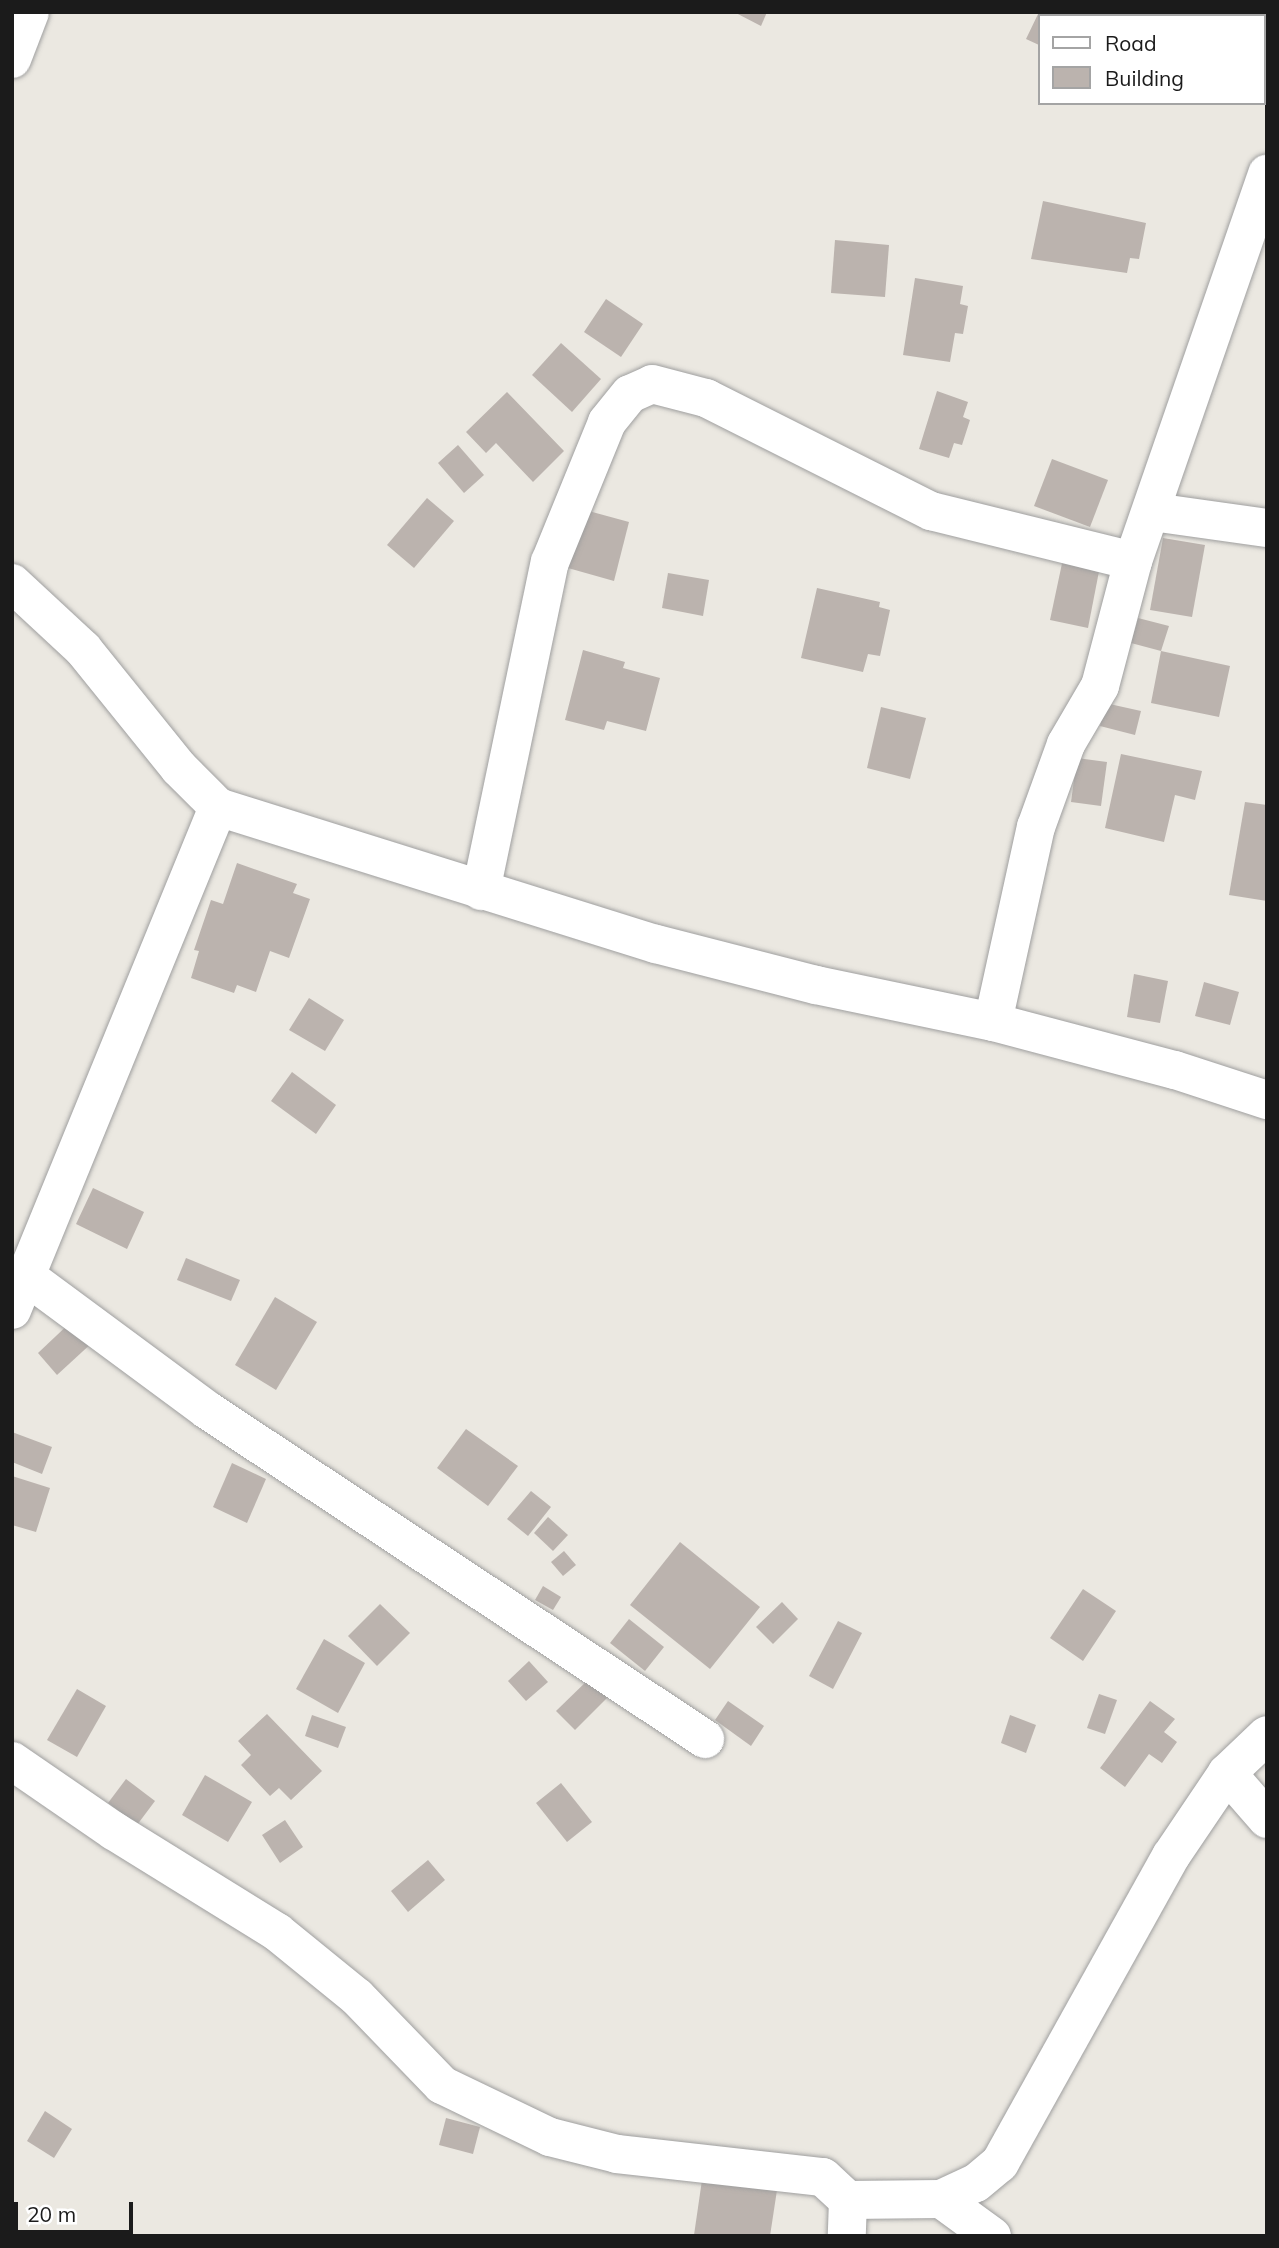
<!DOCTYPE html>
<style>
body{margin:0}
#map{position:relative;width:1279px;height:2248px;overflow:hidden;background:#ebe8e1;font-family:Mulish,sans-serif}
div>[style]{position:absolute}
.building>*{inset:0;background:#bbb3ae}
.roads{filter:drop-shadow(0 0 2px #9f9f9f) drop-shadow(0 0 2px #9f9f9f)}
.minor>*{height:38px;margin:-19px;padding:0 19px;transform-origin:19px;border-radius:19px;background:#fff}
span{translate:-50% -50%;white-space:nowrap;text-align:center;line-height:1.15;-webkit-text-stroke:7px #fff;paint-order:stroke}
.frame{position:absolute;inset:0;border:14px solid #1b1b1b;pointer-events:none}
.legend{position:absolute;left:1038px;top:14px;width:228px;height:91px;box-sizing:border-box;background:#fff;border:2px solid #a4a4a4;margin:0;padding:9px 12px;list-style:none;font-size:21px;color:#1b1b1b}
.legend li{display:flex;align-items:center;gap:14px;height:35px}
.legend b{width:35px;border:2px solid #a4a4a4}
.scale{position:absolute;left:14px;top:2202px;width:119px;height:32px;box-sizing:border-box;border:4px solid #1b1b1b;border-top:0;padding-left:9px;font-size:21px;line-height:24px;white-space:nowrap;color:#1b1b1b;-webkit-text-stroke:5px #fff;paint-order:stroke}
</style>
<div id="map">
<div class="building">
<i style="clip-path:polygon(734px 12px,767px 12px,761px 26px)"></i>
<i style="clip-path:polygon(1039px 12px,1048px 16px,1039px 16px,1039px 45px,1026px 39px)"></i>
<i style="clip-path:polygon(1221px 12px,1267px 12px,1263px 45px,1263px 16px,1219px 16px)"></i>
<i style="clip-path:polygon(1043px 201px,1146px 223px,1139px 259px,1130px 258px,1127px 273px,1031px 259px)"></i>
<i style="clip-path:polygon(835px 240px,889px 245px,885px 297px,831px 293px)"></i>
<i style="clip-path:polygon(915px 278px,963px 286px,960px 304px,968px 306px,963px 334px,955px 333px,950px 362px,903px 355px)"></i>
<i style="clip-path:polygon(606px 299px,643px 324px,621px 357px,584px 332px)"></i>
<i style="clip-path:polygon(561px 343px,601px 379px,572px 412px,532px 375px)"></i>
<i style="clip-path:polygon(937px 391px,968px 402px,963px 417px,970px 420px,962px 445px,954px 443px,949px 458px,919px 449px)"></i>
<i style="clip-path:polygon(507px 392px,564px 451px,533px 482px,496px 443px,486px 453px,466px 432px)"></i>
<i style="clip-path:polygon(458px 445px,484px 475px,464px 493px,438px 463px)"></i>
<i style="clip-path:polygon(1052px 459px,1108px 480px,1090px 527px,1034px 506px)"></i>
<i style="clip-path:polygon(427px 498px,454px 521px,414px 568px,387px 545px)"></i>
<i style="clip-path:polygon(585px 510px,629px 522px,614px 581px,568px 568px)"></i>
<i style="clip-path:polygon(1163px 538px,1205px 545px,1192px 617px,1150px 610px)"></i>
<i style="clip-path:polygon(1064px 554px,1101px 561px,1088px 628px,1050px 620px)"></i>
<i style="clip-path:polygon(668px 573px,709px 580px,703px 616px,662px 608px)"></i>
<i style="clip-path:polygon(817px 588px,880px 602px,879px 607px,890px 610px,880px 656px,868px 654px,863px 672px,801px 658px)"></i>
<i style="clip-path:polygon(1138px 618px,1169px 626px,1161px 651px,1230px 666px,1219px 717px,1151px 703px,1161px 651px,1131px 643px)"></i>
<i style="clip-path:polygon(583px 650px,625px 662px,623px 668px,660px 678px,646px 731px,607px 721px,604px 730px,565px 720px)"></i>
<i style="clip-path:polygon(1105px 703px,1141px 711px,1135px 735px,1100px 726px)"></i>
<i style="clip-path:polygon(881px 707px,926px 718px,910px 779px,867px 768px)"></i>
<i style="clip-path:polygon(1121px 754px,1202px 771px,1195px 800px,1175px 795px,1164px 842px,1105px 828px)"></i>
<i style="clip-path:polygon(1077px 758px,1107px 762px,1101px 806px,1071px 802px)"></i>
<i style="clip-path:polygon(1245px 802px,1267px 805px,1267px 901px,1229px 895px)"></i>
<i style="clip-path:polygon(237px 863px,297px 884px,293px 893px,310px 899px,289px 958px,270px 951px,256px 992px,237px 985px,234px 993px,191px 978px,199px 951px,194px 950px,211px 900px,223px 904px)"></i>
<i style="clip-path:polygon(1134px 974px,1168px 981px,1160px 1023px,1127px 1017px)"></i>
<i style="clip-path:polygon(1204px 982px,1239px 992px,1230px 1025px,1195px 1016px)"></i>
<i style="clip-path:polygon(309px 998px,344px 1020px,325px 1051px,289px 1030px)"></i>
<i style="clip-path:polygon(292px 1072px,336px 1105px,316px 1134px,271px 1101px)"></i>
<i style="clip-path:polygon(93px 1188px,144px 1212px,127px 1249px,76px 1224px)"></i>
<i style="clip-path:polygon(186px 1258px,240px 1280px,231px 1301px,177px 1280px)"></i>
<i style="clip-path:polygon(275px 1297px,317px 1322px,276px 1390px,235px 1365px)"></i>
<i style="clip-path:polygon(74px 1319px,94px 1341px,57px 1375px,38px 1353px)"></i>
<i style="clip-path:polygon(466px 1429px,518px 1466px,488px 1506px,437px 1468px)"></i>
<i style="clip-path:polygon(12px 1432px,52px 1447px,42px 1474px,12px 1462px)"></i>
<i style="clip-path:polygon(232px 1463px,266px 1479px,247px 1523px,213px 1507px)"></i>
<i style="clip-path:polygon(12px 1476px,50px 1488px,36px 1532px,12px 1525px)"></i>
<i style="clip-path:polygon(531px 1491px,551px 1507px,528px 1536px,507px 1519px)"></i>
<i style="clip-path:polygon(548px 1517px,568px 1535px,553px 1551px,534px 1533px)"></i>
<i style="clip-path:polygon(680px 1542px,760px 1607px,710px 1669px,630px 1605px)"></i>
<i style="clip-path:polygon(564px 1551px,576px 1565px,563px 1576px,551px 1562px)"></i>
<i style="clip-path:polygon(543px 1586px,561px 1597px,553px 1610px,535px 1600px)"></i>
<i style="clip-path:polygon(1083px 1589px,1116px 1611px,1083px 1661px,1050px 1638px)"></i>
<i style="clip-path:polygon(782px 1602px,798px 1619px,773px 1644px,756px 1627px)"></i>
<i style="clip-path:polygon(380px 1604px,410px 1633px,377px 1666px,348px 1636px)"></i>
<i style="clip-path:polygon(629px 1619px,664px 1647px,645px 1671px,610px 1643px)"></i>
<i style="clip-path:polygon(838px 1621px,862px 1633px,833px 1689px,809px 1676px)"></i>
<i style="clip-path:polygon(324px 1639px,365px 1663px,338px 1713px,296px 1689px)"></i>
<i style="clip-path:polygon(529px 1661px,548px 1682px,526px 1701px,508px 1681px)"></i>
<i style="clip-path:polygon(593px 1675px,611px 1694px,575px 1730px,556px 1711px)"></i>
<i style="clip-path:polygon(77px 1689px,106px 1706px,77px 1757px,47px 1740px)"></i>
<i style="clip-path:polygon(1099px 1694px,1117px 1700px,1105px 1734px,1087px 1728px)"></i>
<i style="clip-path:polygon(728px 1701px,764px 1726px,751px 1746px,715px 1720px)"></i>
<i style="clip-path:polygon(1150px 1701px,1175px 1719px,1164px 1732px,1177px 1742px,1162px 1763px,1149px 1754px,1125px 1787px,1100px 1768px)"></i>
<i style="clip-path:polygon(267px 1714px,322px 1771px,291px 1800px,279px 1788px,270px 1796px,241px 1765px,251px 1755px,238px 1741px)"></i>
<i style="clip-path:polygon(312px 1715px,346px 1727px,338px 1748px,305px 1736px)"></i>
<i style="clip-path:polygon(1010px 1715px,1036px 1725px,1026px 1753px,1001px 1743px)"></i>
<i style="clip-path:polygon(205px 1775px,252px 1802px,228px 1842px,182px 1815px)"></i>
<i style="clip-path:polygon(126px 1779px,155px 1801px,137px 1825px,108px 1803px)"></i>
<i style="clip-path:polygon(561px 1783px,592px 1822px,567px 1842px,536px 1803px)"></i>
<i style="clip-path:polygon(285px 1820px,303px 1847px,280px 1863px,262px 1835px)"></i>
<i style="clip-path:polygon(428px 1860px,445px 1880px,408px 1912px,391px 1891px)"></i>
<i style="clip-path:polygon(45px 2111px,72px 2129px,54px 2158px,27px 2141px)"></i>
<i style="clip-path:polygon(446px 2118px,480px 2127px,473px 2154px,439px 2145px)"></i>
<i style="clip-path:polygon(702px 2180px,777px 2190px,770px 2236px,694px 2235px)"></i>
</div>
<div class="roads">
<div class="minor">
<i style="left:12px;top:59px;width:50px;rotate:-69deg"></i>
<i style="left:1153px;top:512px;width:115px;rotate:8deg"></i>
<i style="left:12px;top:583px;width:97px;rotate:42.9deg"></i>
<i style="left:83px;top:649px;width:153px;rotate:51.1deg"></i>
<i style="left:179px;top:768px;width:55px;rotate:45deg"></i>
<i style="left:218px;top:807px;width:459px;rotate:17.4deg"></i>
<i style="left:656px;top:944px;width:165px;rotate:14.4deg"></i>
<i style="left:816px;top:985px;width:181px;rotate:11.8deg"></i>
<i style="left:993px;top:1022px;width:188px;rotate:14.8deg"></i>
<i style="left:1175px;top:1070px;width:97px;rotate:18.1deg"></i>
<i style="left:481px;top:891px;width:336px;rotate:-78.2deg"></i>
<i style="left:550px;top:562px;width:151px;rotate:-67.8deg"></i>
<i style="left:607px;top:422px;width:36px;rotate:-51deg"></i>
<i style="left:630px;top:394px;width:24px;rotate:-24deg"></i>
<i style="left:652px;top:384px;width:56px;rotate:14.5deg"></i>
<i style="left:706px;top:398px;width:252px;rotate:26.7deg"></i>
<i style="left:931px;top:511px;width:208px;rotate:13.9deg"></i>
<i style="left:993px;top:1022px;width:200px;rotate:-77.6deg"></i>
<i style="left:1036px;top:827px;width:88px;rotate:-70.1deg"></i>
<i style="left:1066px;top:744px;width:67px;rotate:-59.6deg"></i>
<i style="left:1100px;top:686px;width:129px;rotate:-75.2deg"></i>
<i style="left:1133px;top:561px;width:410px;rotate:-70.9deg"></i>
<i style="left:26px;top:1276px;width:225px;rotate:36.5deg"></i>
<i style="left:207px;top:1410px;width:597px;rotate:33.45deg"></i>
<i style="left:12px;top:1310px;width:544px;rotate:-67.73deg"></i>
<i style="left:12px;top:1761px;width:124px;rotate:34.5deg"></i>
<i style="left:114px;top:1831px;width:192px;rotate:31.8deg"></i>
<i style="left:277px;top:1932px;width:103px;rotate:39.1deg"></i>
<i style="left:357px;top:1997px;width:122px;rotate:46deg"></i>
<i style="left:442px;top:2085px;width:120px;rotate:25.7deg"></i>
<i style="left:550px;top:2137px;width:69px;rotate:14.2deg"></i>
<i style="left:617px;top:2154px;width:207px;rotate:6.4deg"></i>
<i style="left:823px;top:2177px;width:34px;rotate:43deg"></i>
<i style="left:848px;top:2200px;width:36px;rotate:92deg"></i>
<i style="left:1227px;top:1773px;width:61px;rotate:49deg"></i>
<i style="left:941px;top:2199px;width:63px;rotate:36deg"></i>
<i style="left:848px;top:2200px;width:93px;rotate:-0.6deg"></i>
<i style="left:941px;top:2199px;width:38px;rotate:-25deg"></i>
<i style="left:976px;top:2183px;width:31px;rotate:-40deg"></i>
<i style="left:1000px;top:2163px;width:351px;rotate:-60.9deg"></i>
<i style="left:1171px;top:1856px;width:100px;rotate:-56deg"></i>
<i style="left:1227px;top:1773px;width:55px;rotate:-43.5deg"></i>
</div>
</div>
<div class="frame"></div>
<ul class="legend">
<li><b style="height:9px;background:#fff"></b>Road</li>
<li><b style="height:19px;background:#bbb3ae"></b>Building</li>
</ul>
<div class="scale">20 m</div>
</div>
